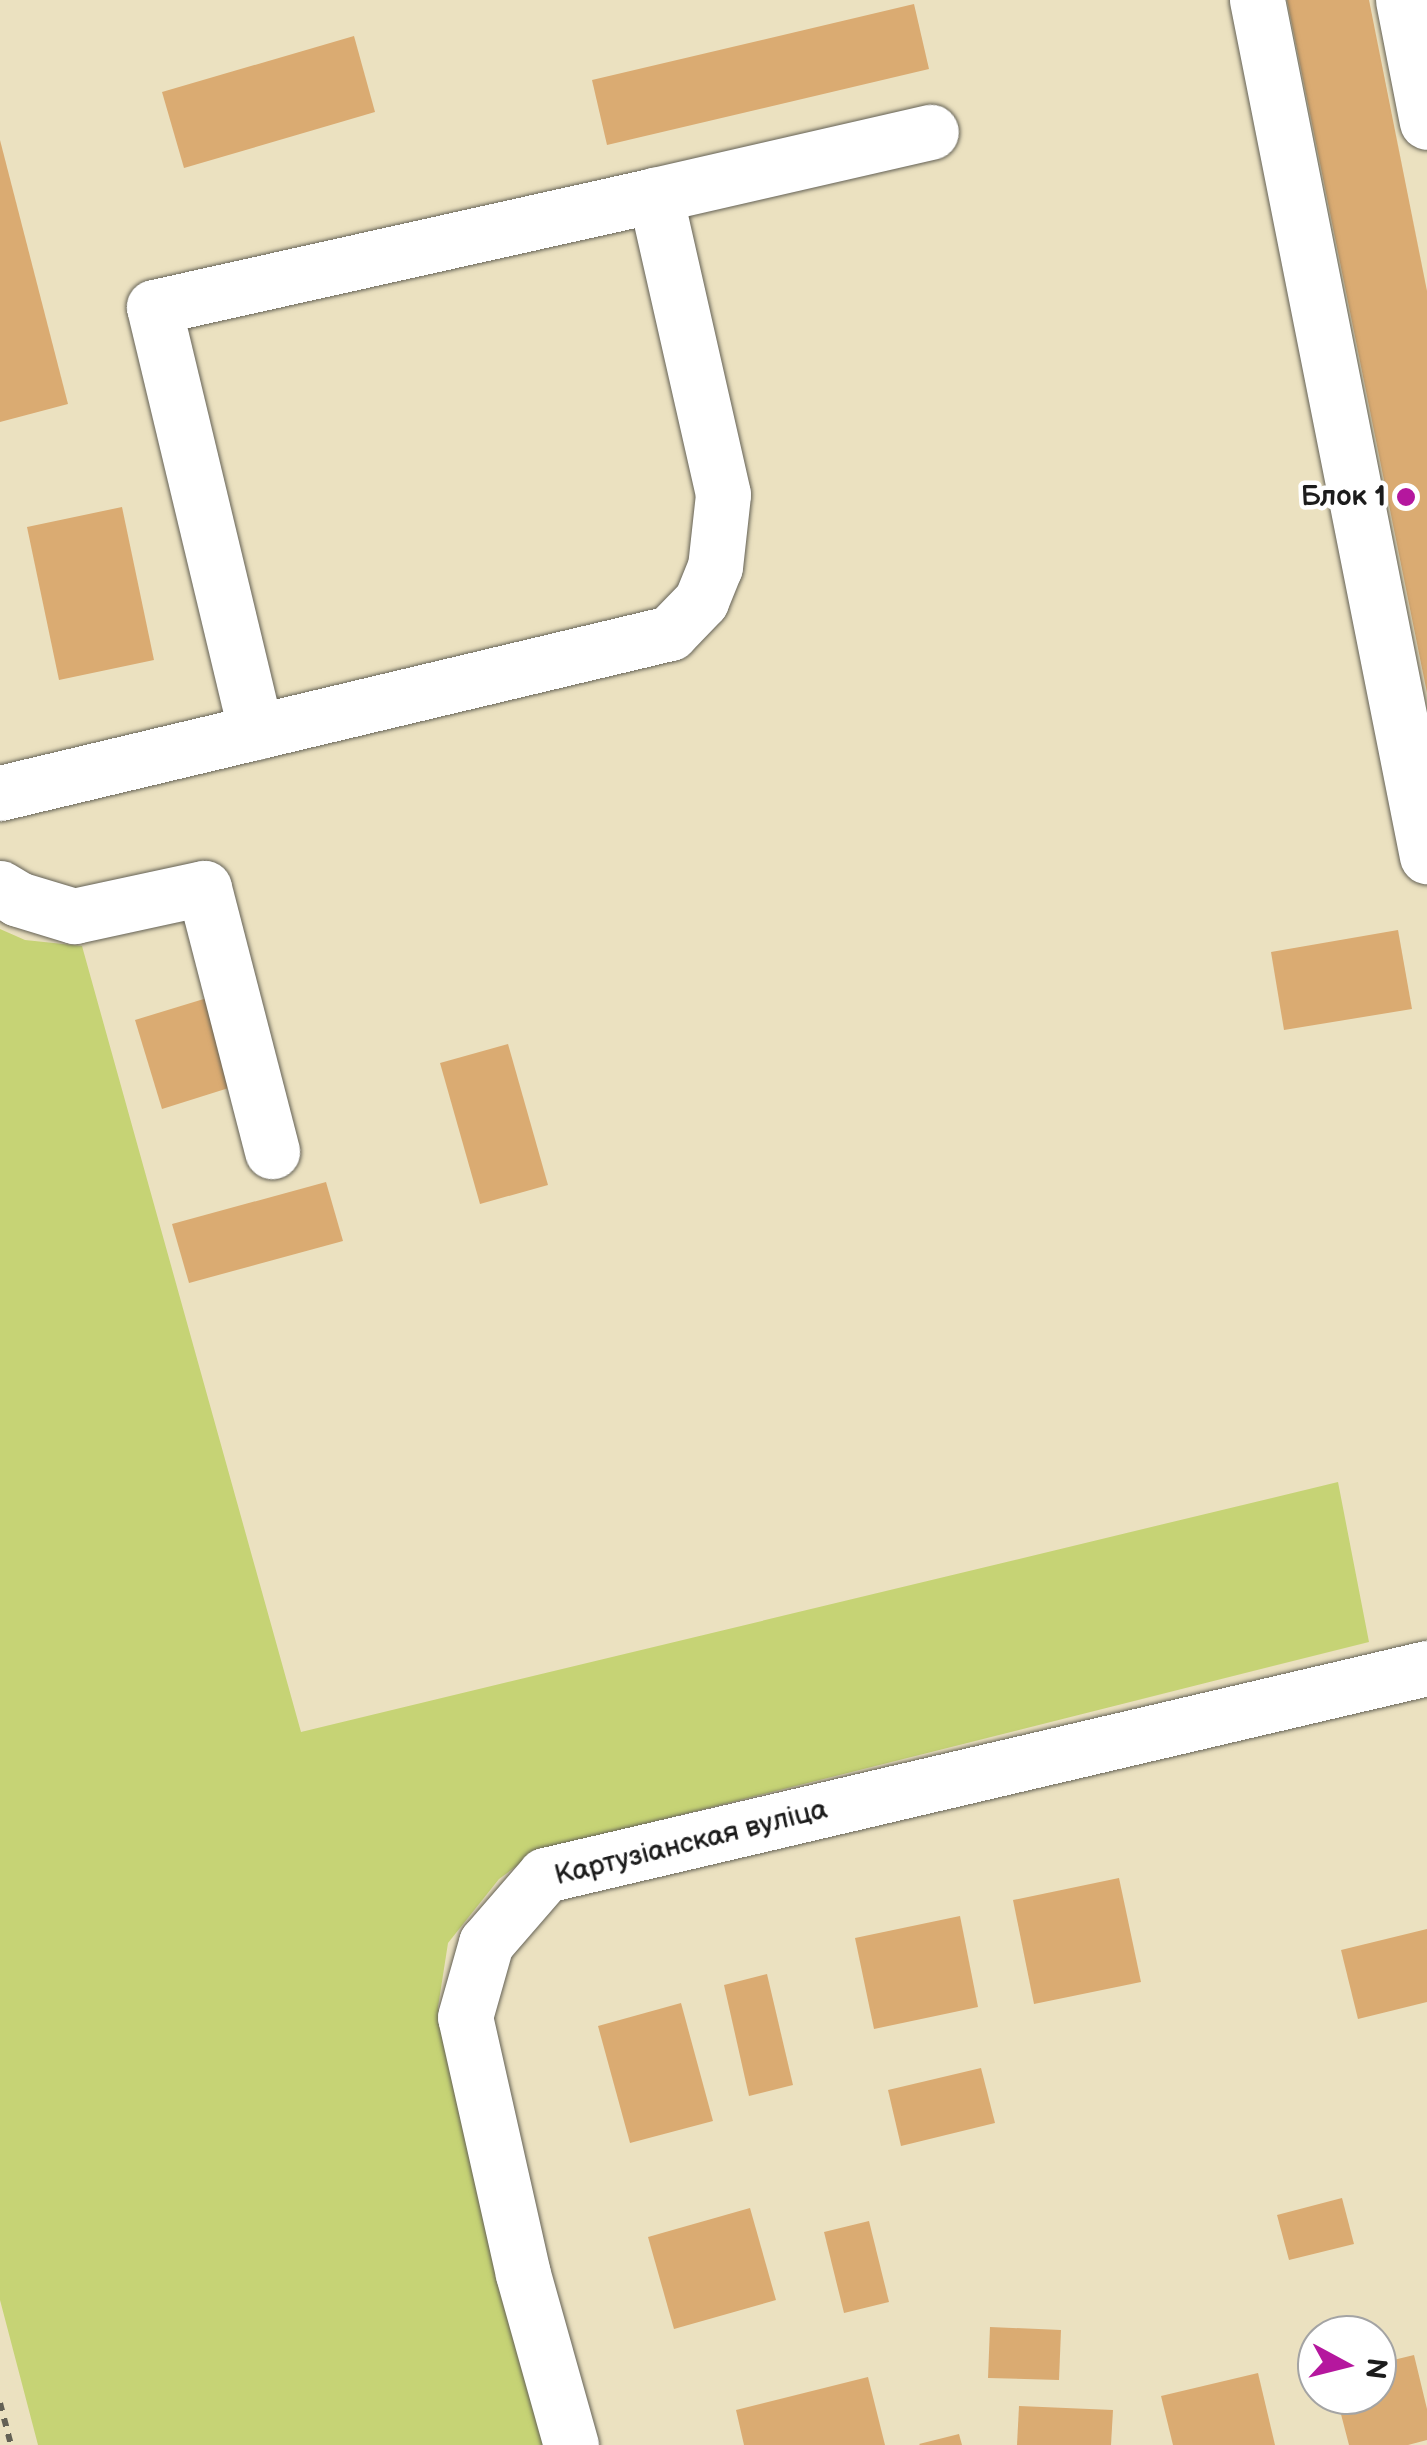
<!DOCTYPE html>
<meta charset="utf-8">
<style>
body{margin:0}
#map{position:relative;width:1427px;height:2445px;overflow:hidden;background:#ebe1c0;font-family:"Balsamiq Sans",sans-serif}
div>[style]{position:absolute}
.green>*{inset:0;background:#c6d375}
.building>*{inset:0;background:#daab72}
.path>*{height:6px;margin-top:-3px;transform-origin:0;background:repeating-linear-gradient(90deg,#646155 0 8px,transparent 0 16px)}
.roads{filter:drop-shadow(0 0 2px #646155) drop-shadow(0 0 2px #646155)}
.minor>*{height:55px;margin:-27.5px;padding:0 27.5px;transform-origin:27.5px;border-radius:27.5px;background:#fff}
.dots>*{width:28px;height:28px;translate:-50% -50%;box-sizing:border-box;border:5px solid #fff;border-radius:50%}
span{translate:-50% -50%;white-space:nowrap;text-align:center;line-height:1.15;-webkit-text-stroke:9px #fff;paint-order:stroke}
.poi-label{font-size:28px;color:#1c1c1c;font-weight:700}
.right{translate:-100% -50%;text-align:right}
.street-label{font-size:28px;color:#1c1c1c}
.north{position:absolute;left:1297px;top:2315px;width:100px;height:100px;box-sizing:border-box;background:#fff;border:2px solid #a4a4a4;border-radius:50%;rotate:97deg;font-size:28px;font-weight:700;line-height:40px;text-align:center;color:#1c1c1c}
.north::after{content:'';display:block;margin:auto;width:35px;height:45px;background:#b5179e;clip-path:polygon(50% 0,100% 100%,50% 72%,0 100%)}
</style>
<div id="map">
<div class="green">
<i style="clip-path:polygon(0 929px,25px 940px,82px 946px,301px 1732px,1338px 1482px,1369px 1642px,537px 1851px,499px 1879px,448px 1943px,438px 2007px,554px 2445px,38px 2445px,0 2300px)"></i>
</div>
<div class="building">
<i style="clip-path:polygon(1287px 0,1369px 0,1427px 291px,1427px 693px)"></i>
<i style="clip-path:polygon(914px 4px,929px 69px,607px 145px,592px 80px)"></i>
<i style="clip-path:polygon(354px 36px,375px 112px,184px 168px,162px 92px)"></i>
<i style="clip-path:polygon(0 140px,68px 404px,0 422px)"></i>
<i style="clip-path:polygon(122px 507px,154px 660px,59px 680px,27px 527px)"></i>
<i style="clip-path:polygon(1398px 930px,1412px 1009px,1284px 1030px,1271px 952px)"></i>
<i style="clip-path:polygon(207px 998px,235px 1086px,162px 1109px,135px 1020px)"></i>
<i style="clip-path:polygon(508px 1044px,548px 1185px,480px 1204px,440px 1063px)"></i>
<i style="clip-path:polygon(326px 1182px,343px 1241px,189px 1283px,172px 1224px)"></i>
<i style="clip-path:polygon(1119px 1878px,1141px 1982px,1034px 2004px,1013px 1900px)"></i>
<i style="clip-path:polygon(960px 1916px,978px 2007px,874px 2029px,855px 1938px)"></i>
<i style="clip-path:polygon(1427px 1929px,1427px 2002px,1358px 2019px,1341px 1950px)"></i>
<i style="clip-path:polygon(767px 1974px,793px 2085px,749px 2096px,724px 1985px)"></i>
<i style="clip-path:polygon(681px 2003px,713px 2121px,630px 2143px,598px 2026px)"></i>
<i style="clip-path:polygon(981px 2068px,995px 2123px,901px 2146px,888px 2090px)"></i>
<i style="clip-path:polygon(1342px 2198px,1354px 2244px,1289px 2260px,1277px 2215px)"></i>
<i style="clip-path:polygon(750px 2208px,776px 2300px,674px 2329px,648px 2237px)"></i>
<i style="clip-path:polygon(869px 2221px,889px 2302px,844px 2313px,824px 2232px)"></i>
<i style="clip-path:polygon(990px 2327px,1061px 2330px,1059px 2380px,988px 2378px)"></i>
<i style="clip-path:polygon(1414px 2355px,1427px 2409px,1427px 2440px,1408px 2445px,1349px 2445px,1336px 2395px,1377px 2395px,1377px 2364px)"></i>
<i style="clip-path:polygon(1258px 2373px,1275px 2445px,1173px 2445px,1161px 2396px)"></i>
<i style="clip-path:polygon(868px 2377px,885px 2445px,744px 2445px,736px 2410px)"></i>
<i style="clip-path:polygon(1019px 2406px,1113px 2410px,1111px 2445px,1017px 2445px)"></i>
<i style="clip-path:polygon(959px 2434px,962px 2445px,920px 2445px,919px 2444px)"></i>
</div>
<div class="path">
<i style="left:0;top:2403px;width:43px;rotate:75.3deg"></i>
</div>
<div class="roads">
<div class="minor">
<i style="left:1257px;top:0;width:873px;rotate:78.77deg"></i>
<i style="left:1403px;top:0;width:124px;rotate:78.9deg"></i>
<i style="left:256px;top:732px;width:437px;rotate:-103.5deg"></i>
<i style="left:154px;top:307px;width:513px;rotate:-12.6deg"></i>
<i style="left:0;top:793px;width:689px;rotate:-13.43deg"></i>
<i style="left:670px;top:633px;width:45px;rotate:-45.9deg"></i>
<i style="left:701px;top:601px;width:37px;rotate:-68deg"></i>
<i style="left:715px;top:567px;width:73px;rotate:-83.7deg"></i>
<i style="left:723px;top:494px;width:307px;rotate:-102.8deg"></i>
<i style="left:655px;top:195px;width:283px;rotate:-12.9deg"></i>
<i style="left:0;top:888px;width:21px;rotate:31deg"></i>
<i style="left:18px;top:899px;width:59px;rotate:16.9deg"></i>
<i style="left:74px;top:916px;width:133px;rotate:-12.2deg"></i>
<i style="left:204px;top:888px;width:272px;rotate:75.5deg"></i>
<i style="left:571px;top:2445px;width:178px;rotate:-105.7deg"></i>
<i style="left:523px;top:2274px;width:263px;rotate:-102.7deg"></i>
<i style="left:465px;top:2017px;width:77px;rotate:-74.2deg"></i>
<i style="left:486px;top:1943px;width:90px;rotate:-49.1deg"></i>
<i style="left:545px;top:1875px;width:906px;rotate:-13.21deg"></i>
</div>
</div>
<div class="dots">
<i style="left:1406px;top:497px;background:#b5179e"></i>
</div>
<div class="poi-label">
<span class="right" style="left:1386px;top:497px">Блок 1</span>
</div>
<div class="street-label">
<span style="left:691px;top:1843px;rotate:-14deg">Картузіанская вуліца</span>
</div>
<div class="north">N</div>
</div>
